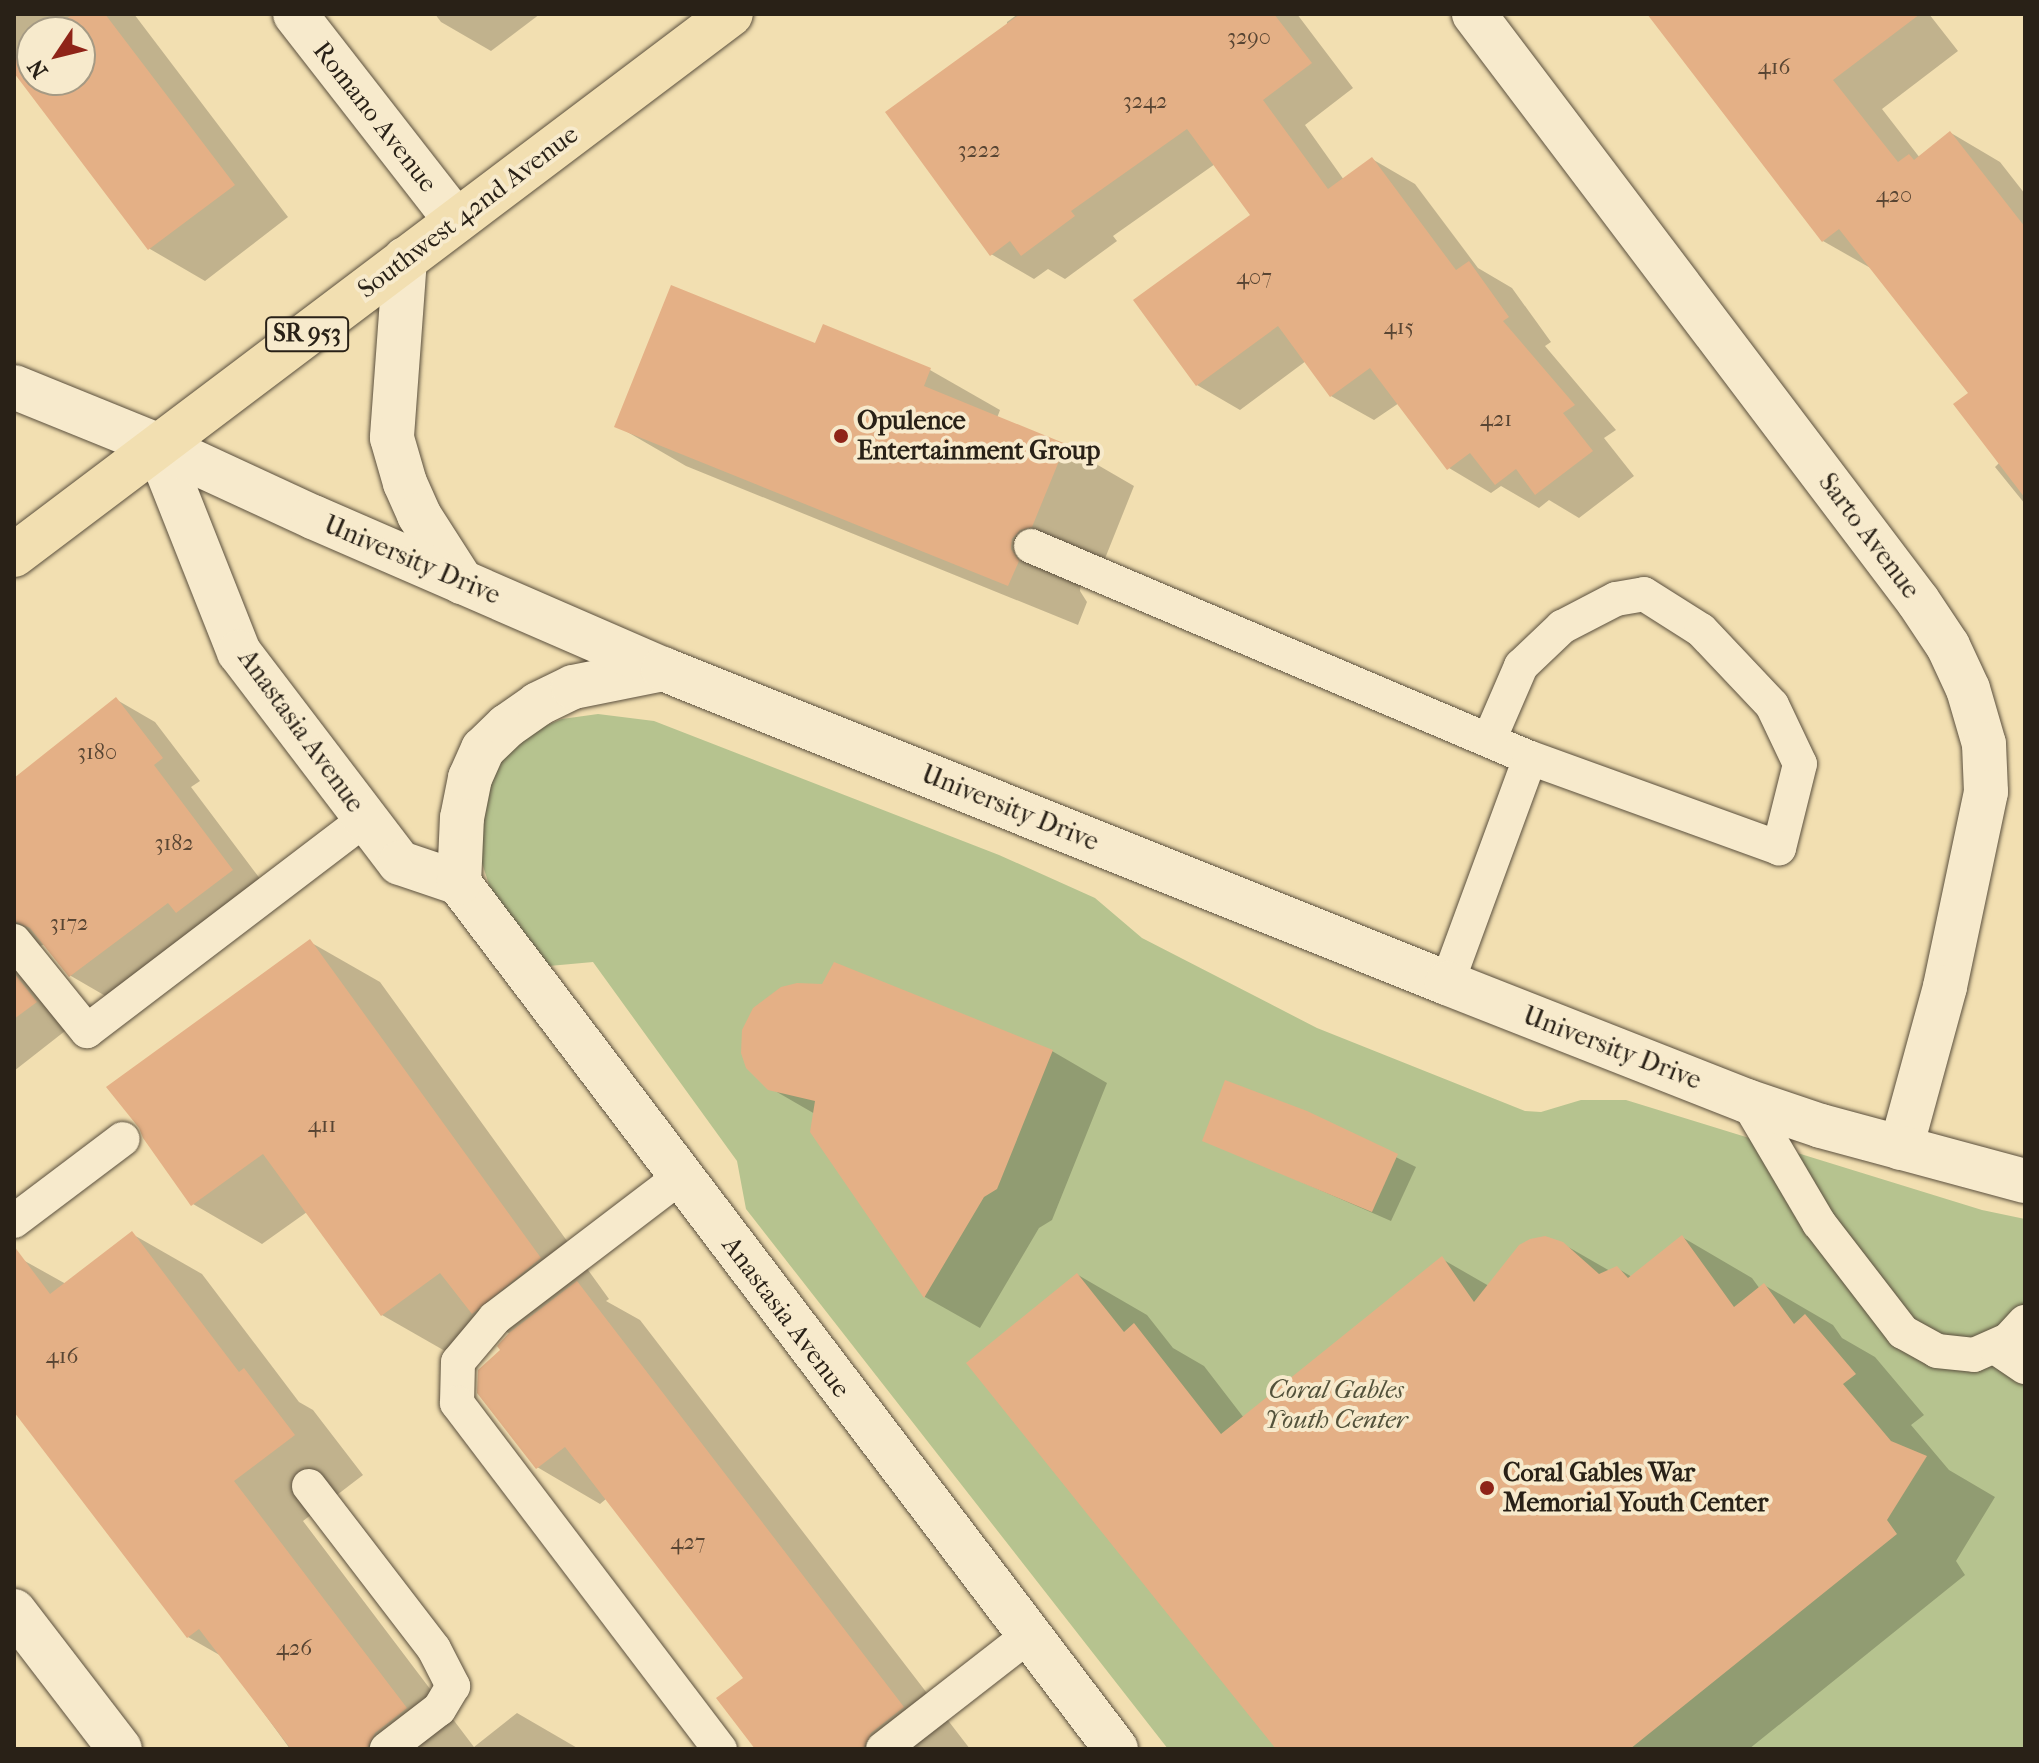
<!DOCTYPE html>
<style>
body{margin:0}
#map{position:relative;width:2039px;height:1763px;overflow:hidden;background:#f2dfb1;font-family:"IM FELL French Canon",serif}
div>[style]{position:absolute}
.green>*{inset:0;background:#b6c38f}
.shadow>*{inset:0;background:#0003}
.building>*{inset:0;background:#e4b086}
.roads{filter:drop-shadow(0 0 2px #5b503e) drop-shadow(0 0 2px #5b503e)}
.lane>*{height:34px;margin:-17px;padding:0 17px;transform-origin:17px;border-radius:17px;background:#f7eacc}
.street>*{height:44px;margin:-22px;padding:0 22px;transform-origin:22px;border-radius:22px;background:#f7eacc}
.secondary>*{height:44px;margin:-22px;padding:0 22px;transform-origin:22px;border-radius:22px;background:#f7eacc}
.primary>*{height:44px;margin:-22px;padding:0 22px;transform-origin:22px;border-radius:22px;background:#f2dfb1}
.dots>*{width:22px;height:22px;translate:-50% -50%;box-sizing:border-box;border:4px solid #f7eacc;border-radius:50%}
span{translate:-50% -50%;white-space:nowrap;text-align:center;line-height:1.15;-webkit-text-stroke:8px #f7eacc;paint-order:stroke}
.number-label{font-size:22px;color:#584533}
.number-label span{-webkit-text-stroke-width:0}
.shield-label span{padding:2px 6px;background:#f7eacc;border:2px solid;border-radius:6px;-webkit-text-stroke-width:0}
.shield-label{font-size:24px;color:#292117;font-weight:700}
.street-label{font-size:26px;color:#292117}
.poi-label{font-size:26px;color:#292117;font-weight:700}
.left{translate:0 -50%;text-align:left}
.park-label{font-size:26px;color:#53523b;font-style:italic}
.frame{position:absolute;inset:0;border:16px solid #292117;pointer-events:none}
.north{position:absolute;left:16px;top:16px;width:80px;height:80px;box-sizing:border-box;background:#f7eacc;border:2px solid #a59a84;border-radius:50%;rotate:235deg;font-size:22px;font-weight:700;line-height:32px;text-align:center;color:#292117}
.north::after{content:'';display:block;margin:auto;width:28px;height:36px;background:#8f2418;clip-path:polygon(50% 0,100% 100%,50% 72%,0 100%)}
</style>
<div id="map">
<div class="green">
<i style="clip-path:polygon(598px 714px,654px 721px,999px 855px,1095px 898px,1142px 938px,1317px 1028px,1525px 1111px,1541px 1112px,1581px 1100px,1626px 1100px,1982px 1210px,2025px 1219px,2025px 1749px,1168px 1749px,746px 1209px,737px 1161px,593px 962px,549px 966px,496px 906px,481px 860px,480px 831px,489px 786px,500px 762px,537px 729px,562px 719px)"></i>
</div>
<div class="shadow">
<i style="clip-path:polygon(evenodd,14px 14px,134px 14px,288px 217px,205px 281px,150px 249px,14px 69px,14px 14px,32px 32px,80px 32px,80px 80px,32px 80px,32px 32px)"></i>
<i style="clip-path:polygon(435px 14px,540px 14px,491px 51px,441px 22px)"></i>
<i style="clip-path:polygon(1018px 14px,1297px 14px,1353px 88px,1305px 125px,1344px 180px,1372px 159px,1415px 184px,1478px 268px,1512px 288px,1551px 342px,1545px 346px,1616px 430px,1604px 438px,1634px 476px,1579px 518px,1549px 500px,1539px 508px,1501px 486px,1491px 493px,1449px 468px,1399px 403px,1374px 420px,1331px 396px,1306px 361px,1240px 410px,1197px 385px,1253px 216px,1215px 164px,1113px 236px,1117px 241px,1065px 279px,1048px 269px,1034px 279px,991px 254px,1007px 22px)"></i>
<i style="clip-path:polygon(1650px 14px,1929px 14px,1958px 51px,1882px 109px,1920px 158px,1951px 133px,2000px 162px,2025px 194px,2025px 504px,1995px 467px,2000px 462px,1970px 393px,1874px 270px,1823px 241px)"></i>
<i style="clip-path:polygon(824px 327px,930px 370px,1000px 410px,997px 418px,1065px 446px,1134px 486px,1102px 566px,1081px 579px,1080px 591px,1087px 602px,1078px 625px,686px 466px,617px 426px,816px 346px)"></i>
<i style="clip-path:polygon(117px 700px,155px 722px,200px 781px,191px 787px,270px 892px,109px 998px,71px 976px,45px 944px,40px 946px,33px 957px,74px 1024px,14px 1071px,14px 779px)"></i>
<i style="clip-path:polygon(310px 942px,380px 982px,609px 1299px,606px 1301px,640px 1320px,970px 1749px,758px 1749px,746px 1678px,606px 1499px,600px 1504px,537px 1467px,503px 1350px,510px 1334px,494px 1324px,452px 1355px,382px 1315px,307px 1212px,262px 1244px,193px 1204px)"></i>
<i style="clip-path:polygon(1052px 1051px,1107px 1083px,1052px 1220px,1039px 1228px,980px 1328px,925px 1297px,812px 1132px,815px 1114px,770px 1088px)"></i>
<i style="clip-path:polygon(1306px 1113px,1416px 1167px,1391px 1221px,1205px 1140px)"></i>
<i style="clip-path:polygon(132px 1234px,202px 1274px,299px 1402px,313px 1410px,363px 1475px,303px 1521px,474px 1747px,517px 1713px,579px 1749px,290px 1749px,223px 1657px,188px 1637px,14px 1408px,14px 1267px,23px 1260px,66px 1284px)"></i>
<i style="clip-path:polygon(1682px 1237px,1752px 1278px,1760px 1289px,1764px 1285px,1833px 1325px,1842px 1338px,1875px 1357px,1924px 1415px,1911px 1425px,1949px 1470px,1995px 1497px,1956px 1561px,1965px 1575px,1749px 1749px,1279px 1749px,1078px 1275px,1147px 1315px,1173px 1348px,1204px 1366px,1244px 1418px,1442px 1259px,1489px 1286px,1563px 1244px,1610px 1271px,1617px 1268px,1632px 1277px)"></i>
</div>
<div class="building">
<i style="clip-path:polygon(73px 14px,105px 14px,235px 185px,148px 250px,14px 73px,14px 59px,32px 45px,32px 80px,80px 80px,80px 32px,49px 32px)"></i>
<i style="clip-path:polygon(1020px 14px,1274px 14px,1312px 63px,1263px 100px,1328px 189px,1372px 157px,1456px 270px,1469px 261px,1509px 317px,1503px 321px,1575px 405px,1563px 413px,1593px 451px,1535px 495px,1516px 469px,1495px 485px,1470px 453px,1447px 470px,1370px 368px,1330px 397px,1278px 326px,1196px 386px,1133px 300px,1250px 215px,1187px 129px,1071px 211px,1075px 216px,1021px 256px,1010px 241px,990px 256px,885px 112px)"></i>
<i style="clip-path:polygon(1647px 14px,1920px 14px,1833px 80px,1898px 162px,1909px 154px,1914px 160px,1950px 131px,2025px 227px,2025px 498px,1953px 404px,1968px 393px,1839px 229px,1822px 242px)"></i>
<i style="clip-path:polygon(671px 285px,815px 343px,823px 324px,931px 368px,924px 386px,1066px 444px,1032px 527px,1020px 530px,1012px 539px,1011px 549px,1019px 561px,1008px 586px,614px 427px)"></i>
<i style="clip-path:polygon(116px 697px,163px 758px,154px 765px,233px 870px,176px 913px,168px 903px,69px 977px,30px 928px,14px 921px,14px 778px)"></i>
<i style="clip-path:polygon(310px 939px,541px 1258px,472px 1314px,440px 1273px,381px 1316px,263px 1154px,191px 1206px,143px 1138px,139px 1128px,106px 1087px)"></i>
<i style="clip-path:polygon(834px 962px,1053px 1050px,997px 1189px,984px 1197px,924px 1298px,810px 1132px,815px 1101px,768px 1090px,746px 1068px,741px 1053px,742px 1030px,753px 1008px,781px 987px,797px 983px,822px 984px)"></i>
<i style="clip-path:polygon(14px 973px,37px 1002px,14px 1019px)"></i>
<i style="clip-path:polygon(1225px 1080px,1307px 1111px,1398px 1154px,1372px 1212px,1202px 1141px)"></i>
<i style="clip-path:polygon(132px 1231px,239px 1372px,244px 1368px,295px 1435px,234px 1481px,407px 1708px,375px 1733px,367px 1749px,291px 1749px,199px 1629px,187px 1638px,14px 1412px,14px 1246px,50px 1294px)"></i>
<i style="clip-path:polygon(1682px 1235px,1734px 1307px,1764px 1283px,1794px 1324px,1805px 1314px,1856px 1374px,1843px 1384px,1891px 1441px,1927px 1456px,1887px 1520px,1897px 1534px,1630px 1749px,1276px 1749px,966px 1363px,1077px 1273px,1124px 1332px,1134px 1323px,1221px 1434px,1442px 1256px,1474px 1302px,1519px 1245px,1530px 1239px,1545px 1236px,1563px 1242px,1599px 1274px,1617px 1266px,1628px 1278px)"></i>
<i style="clip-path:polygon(577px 1281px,904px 1707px,871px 1733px,863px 1749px,755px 1749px,716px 1698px,743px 1678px,565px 1447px,536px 1469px,477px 1393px,478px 1370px,500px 1350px,497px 1346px,509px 1333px)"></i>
</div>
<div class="roads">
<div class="lane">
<i style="left:1031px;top:546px;width:542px;rotate:23.02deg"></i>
<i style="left:1530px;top:758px;width:240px;rotate:110.2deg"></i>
<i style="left:1489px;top:740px;width:81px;rotate:-66.6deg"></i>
<i style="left:1521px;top:666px;width:57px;rotate:-43.6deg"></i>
<i style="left:1562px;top:627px;width:61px;rotate:-27.4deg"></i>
<i style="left:1616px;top:599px;width:28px;rotate:-10deg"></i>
<i style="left:1644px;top:594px;width:67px;rotate:32.3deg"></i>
<i style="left:1701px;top:630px;width:103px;rotate:46.6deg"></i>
<i style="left:1772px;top:705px;width:65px;rotate:64.6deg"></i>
<i style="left:1800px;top:764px;width:87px;rotate:104deg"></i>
<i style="left:1779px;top:848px;width:265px;rotate:-160.1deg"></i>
<i style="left:14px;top:941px;width:116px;rotate:51deg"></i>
<i style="left:87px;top:1031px;width:350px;rotate:-37.3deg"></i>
<i style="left:1747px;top:1101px;width:142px;rotate:59.5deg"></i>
<i style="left:1819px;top:1223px;width:138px;rotate:52.4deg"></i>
<i style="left:1903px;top:1332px;width:39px;rotate:29deg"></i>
<i style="left:1937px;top:1351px;width:37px;rotate:6deg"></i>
<i style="left:1974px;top:1355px;width:37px;rotate:-24deg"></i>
<i style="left:2008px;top:1340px;width:25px;rotate:-47deg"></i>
<i style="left:680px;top:1177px;width:233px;rotate:142.7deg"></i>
<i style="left:495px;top:1318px;width:57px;rotate:130.1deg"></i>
<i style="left:458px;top:1362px;width:41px;rotate:91.4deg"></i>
<i style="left:457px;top:1403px;width:435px;rotate:52.8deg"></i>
<i style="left:14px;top:1221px;width:136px;rotate:-37deg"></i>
<i style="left:1995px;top:1347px;width:36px;rotate:34deg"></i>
<i style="left:309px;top:1486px;width:205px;rotate:52.5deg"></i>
<i style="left:434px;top:1649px;width:42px;rotate:62.8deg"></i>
<i style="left:453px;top:1686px;width:27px;rotate:121deg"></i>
<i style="left:439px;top:1709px;width:66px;rotate:142.4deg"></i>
<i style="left:883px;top:1749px;width:184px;rotate:-37.9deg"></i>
</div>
<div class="street">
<i style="left:295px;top:14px;width:262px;rotate:52.1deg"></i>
<i style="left:1474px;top:14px;width:736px;rotate:52.9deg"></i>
<i style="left:1918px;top:601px;width:54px;rotate:56.3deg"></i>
<i style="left:1948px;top:646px;width:47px;rotate:65.1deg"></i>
<i style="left:1968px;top:689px;width:57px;rotate:73.8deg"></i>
<i style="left:1984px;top:744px;width:48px;rotate:87.6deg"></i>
<i style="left:1986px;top:792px;width:199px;rotate:101.9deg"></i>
<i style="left:1945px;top:987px;width:167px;rotate:105.3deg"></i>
<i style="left:157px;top:445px;width:223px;rotate:68.4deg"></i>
<i style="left:239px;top:652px;width:265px;rotate:52.7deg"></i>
<i style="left:400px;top:863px;width:62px;rotate:18.7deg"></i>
<i style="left:459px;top:883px;width:1087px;rotate:52.81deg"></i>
<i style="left:459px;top:883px;width:65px;rotate:-87.4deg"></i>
<i style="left:462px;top:818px;width:41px;rotate:-78.7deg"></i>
<i style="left:470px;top:778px;width:32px;rotate:-66deg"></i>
<i style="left:483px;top:749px;width:33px;rotate:-44deg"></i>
<i style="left:507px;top:726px;width:38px;rotate:-35deg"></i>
<i style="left:538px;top:704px;width:39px;rotate:-26deg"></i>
<i style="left:573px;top:687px;width:92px;rotate:-11.3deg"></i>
<i style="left:14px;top:1611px;width:174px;rotate:52.5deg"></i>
</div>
<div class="secondary">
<i style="left:405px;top:259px;width:179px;rotate:94.2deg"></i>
<i style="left:392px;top:438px;width:47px;rotate:73.9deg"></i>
<i style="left:405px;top:483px;width:35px;rotate:66deg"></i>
<i style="left:419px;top:515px;width:80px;rotate:57.3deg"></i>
<i style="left:14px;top:387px;width:154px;rotate:22.1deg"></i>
<i style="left:157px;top:445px;width:172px;rotate:24.8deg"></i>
<i style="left:313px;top:517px;width:382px;rotate:23.5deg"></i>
<i style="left:663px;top:669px;width:845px;rotate:21.83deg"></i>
<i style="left:1447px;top:983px;width:322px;rotate:21.5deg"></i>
<i style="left:1747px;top:1101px;width:78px;rotate:18.7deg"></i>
<i style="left:1821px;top:1126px;width:211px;rotate:15.1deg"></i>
</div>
<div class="primary">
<i style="left:14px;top:555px;width:898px;rotate:-37.04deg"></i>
</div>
</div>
<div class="dots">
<i style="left:841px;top:436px;background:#8f2418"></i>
<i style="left:1487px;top:1488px;background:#8f2418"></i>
</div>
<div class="number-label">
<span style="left:1249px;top:38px">3290</span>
<span style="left:1774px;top:68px">416</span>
<span style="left:1145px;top:102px">3242</span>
<span style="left:979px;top:151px">3222</span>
<span style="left:1894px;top:196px">420</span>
<span style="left:1254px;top:278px">407</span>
<span style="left:1399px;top:328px">415</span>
<span style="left:1496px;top:420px">421</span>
<span style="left:97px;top:753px">3180</span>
<span style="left:174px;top:844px">3182</span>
<span style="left:69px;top:924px">3172</span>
<span style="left:322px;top:1126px">411</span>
<span style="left:62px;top:1357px">416</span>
<span style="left:688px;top:1543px">427</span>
<span style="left:294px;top:1649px">426</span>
</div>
<div class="shield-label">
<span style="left:307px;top:334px">SR 953</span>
</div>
<div class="street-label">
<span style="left:375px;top:117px;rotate:52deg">Romano Avenue</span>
<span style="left:468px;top:212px;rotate:-37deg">Southwest 42nd Avenue</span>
<span style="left:1869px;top:536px;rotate:53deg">Sarto Avenue</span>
<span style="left:412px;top:560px;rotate:23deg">University Drive</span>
<span style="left:301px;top:731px;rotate:54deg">Anastasia Avenue</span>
<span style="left:1010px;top:808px;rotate:22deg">University Drive</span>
<span style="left:1612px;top:1048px;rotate:21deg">University Drive</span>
<span style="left:786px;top:1317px;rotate:53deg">Anastasia Avenue</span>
</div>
<div class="poi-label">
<span class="left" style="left:857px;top:436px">Opulence<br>Entertainment Group</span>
<span class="left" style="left:1503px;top:1488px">Coral Gables War<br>Memorial Youth Center</span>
</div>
<div class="park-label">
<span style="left:1336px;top:1405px">Coral Gables<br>Youth Center</span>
</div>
<div class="frame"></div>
<div class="north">N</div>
</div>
